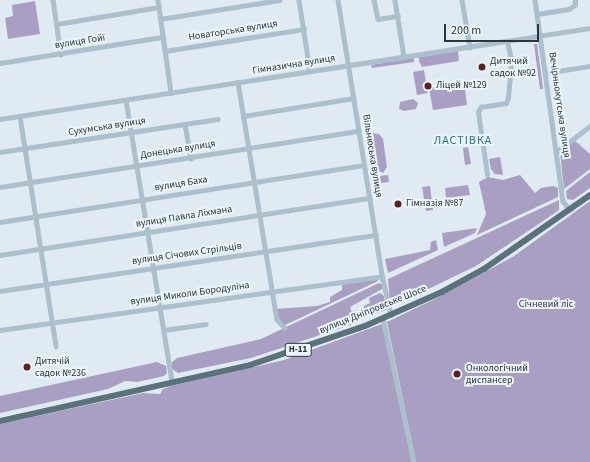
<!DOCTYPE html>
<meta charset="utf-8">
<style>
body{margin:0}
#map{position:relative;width:590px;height:462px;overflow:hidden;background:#e0eaf3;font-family:"Source Sans 3",sans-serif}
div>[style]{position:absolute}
.green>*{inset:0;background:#a99fc3}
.minor>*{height:4.5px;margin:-2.25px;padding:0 2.25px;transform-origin:2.25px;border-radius:2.25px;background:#abbfcc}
.major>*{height:6px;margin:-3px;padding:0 3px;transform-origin:3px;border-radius:3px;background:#5b727c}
.dots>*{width:11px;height:11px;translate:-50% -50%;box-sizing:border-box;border:2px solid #ecf4fb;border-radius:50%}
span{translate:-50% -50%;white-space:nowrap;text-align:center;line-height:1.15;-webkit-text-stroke:4px #ecf4fb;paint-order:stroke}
.shield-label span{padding:1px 3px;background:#ecf4fb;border:1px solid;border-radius:3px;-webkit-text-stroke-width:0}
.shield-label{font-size:9px;color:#2a363a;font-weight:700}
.street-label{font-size:10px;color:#2a363a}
.poi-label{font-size:10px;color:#2a363a}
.left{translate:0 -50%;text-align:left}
.park-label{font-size:10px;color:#3b2d59}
.quarter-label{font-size:12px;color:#22778a;letter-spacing:1px}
.scale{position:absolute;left:444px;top:24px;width:95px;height:18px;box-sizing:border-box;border:2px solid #2a363a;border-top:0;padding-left:5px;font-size:12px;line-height:14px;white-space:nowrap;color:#2a363a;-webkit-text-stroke:3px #ecf4fb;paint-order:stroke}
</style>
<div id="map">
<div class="green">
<i style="clip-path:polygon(35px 1px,40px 34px,8px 39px,5px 18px,13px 16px,12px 5px)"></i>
<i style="clip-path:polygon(534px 44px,537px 44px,543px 89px,540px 89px)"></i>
<i style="clip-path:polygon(458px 51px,459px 61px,422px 67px,419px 61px,419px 57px)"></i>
<i style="clip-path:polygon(414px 58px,414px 62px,372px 68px,371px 65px)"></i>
<i style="clip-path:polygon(424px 70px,428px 93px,417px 95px,413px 72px)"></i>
<i style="clip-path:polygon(464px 82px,467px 105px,433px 110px,429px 88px)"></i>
<i style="clip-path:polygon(413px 99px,418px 103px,416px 109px,404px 111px,399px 109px,400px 102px)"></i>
<i style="clip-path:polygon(373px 133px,379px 134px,383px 139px,387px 167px,383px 173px,374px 168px,369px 141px)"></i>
<i style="clip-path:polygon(573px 139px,590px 154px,590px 169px,564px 189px,560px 152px)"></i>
<i style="clip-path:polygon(468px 147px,471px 164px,465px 165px,463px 148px)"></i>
<i style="clip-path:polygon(500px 157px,503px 175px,495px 174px,491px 169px,489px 159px)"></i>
<i style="clip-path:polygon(590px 172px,590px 188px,573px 200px,567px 199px,566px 191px)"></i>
<i style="clip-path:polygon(388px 175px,389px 182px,372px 184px,371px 177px)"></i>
<i style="clip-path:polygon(520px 175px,535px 193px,541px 188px,553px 186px,558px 188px,558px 197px,477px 235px,486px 214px,479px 182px,488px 177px,503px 180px)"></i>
<i style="clip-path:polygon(468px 185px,470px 195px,446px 198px,445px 188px)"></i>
<i style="clip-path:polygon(430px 186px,433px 210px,426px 211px,422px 187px)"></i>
<i style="clip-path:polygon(559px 200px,559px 210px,552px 215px,476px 266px,393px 306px,390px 304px,388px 279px)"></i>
<i style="clip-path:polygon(590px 201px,590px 462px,416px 462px,387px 322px,443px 295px,514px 256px)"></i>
<i style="clip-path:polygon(477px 228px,475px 233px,444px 247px,442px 233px)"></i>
<i style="clip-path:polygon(436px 240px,438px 250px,388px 273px,385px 259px,430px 250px,431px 242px)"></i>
<i style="clip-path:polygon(375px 277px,378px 281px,283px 326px,277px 319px,275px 309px,317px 306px,330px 302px,330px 297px,342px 290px,342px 284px)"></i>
<i style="clip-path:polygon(379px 283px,382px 285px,382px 289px,350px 307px,352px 312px,355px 310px,359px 317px,356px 323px,251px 358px,178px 373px,171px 368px,172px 362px,177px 358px,261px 339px)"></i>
<i style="clip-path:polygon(380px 293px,384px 296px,386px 310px,365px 317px,363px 311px,364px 306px,370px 303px,369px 298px)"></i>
<i style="clip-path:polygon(382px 324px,412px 462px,0 462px,0 424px,143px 393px,160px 394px,163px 389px,171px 386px,284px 360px)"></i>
<i style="clip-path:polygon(157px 362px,166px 366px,167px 373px,164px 376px,137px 382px,125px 381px,108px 389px,0 413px,0 396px)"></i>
</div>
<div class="minor">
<i style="left:53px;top:0;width:55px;rotate:81.6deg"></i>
<i style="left:158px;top:0;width:94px;rotate:82deg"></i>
<i style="left:299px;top:0;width:72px;rotate:81.2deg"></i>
<i style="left:338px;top:0;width:284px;rotate:80.9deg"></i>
<i style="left:383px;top:280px;width:36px;rotate:77deg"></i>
<i style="left:374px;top:0;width:19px;rotate:78deg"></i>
<i style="left:378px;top:19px;width:20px;rotate:-9deg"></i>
<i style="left:395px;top:0;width:58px;rotate:81deg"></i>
<i style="left:462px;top:0;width:48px;rotate:80.3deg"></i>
<i style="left:535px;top:0;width:203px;rotate:82.1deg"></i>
<i style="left:563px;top:201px;width:11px;rotate:52deg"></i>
<i style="left:537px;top:14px;width:32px;rotate:-9deg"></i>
<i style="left:569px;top:9px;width:7px;rotate:-34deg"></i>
<i style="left:575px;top:5px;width:5px;rotate:-90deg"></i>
<i style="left:160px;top:19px;width:121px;rotate:-9deg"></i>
<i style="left:57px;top:24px;width:103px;rotate:-9.5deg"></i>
<i style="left:165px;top:51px;width:141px;rotate:-9deg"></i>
<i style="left:0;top:63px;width:165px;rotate:-9.1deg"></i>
<i style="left:545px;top:73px;width:46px;rotate:-8.8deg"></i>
<i style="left:238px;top:82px;width:240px;rotate:80.7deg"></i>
<i style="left:277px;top:319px;width:11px;rotate:49deg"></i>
<i style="left:126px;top:100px;width:286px;rotate:80.7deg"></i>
<i style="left:20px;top:116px;width:233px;rotate:81.1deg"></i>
<i style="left:243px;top:116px;width:112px;rotate:-9.2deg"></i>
<i style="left:0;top:119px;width:597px;rotate:-8.77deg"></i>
<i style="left:185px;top:124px;width:35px;rotate:80deg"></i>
<i style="left:0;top:152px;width:220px;rotate:-8.6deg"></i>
<i style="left:556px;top:152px;width:43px;rotate:-37.4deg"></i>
<i style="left:487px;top:175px;width:64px;rotate:-98.1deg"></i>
<i style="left:478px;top:112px;width:6px;rotate:-59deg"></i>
<i style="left:481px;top:107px;width:25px;rotate:-9deg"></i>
<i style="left:506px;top:103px;width:5px;rotate:-68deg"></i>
<i style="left:508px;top:98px;width:38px;rotate:-85deg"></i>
<i style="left:511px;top:60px;width:19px;rotate:-102deg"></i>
<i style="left:0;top:187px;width:363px;rotate:-8.9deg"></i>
<i style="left:0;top:222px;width:368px;rotate:-8.9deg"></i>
<i style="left:0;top:255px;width:374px;rotate:-8.8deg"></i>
<i style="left:0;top:291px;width:380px;rotate:-8.5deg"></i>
<i style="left:383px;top:318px;width:147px;rotate:77.9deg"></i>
<i style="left:0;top:330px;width:386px;rotate:-8deg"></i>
<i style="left:164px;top:330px;width:42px;rotate:-8.1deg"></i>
</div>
<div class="major">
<i style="left:0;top:421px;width:256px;rotate:-12.6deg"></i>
<i style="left:250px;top:365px;width:121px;rotate:-18.7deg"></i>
<i style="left:365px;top:326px;width:84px;rotate:-23.8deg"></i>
<i style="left:442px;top:292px;width:48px;rotate:-28.7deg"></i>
<i style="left:484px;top:269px;width:129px;rotate:-34.9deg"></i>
</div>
<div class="dots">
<i style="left:482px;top:67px;background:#5d201f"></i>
<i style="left:428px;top:86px;background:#5d201f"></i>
<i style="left:398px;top:204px;background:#5d201f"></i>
<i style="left:27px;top:367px;background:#5d201f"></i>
<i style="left:457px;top:374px;background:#5d201f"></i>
</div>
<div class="shield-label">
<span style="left:298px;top:350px">Н-11</span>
</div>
<div class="street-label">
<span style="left:233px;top:31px;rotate:-9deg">Новаторська вулиця</span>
<span style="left:80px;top:42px;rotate:-9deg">вулиця Гойї</span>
<span style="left:294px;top:65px;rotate:-9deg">Гімназична вулиця</span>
<span style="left:559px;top:105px;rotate:82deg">Вечірньокутська вулиця</span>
<span style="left:107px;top:127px;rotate:-9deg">Сухумська вулиця</span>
<span style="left:178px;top:150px;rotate:-9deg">Донецька вулиця</span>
<span style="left:372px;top:156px;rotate:81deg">Вільнюська вулиця</span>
<span style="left:181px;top:184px;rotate:-9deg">вулиця Баха</span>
<span style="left:184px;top:217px;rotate:-9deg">вулиця Павла Ліхмана</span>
<span style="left:187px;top:254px;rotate:-8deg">вулиця Січових Стрільців</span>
<span style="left:190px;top:294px;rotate:-8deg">вулиця Миколи Бородуліна</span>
<span style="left:373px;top:310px;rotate:-22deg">вулиця Дніпровське Шосе</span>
</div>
<div class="poi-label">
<span class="left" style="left:490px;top:67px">Дитячий<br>садок №92</span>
<span class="left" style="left:436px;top:86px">Ліцей №129</span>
<span class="left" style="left:406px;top:204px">Гімназія №87</span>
<span class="left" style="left:35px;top:367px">Дитячій<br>садок №236</span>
<span class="left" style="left:466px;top:374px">Онкологічний<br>диспансер</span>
</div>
<div class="park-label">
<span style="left:546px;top:305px">Січневий ліс</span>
</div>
<div class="quarter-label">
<span style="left:463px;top:141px">ЛАСТІВКА</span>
</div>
<div class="scale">200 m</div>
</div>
